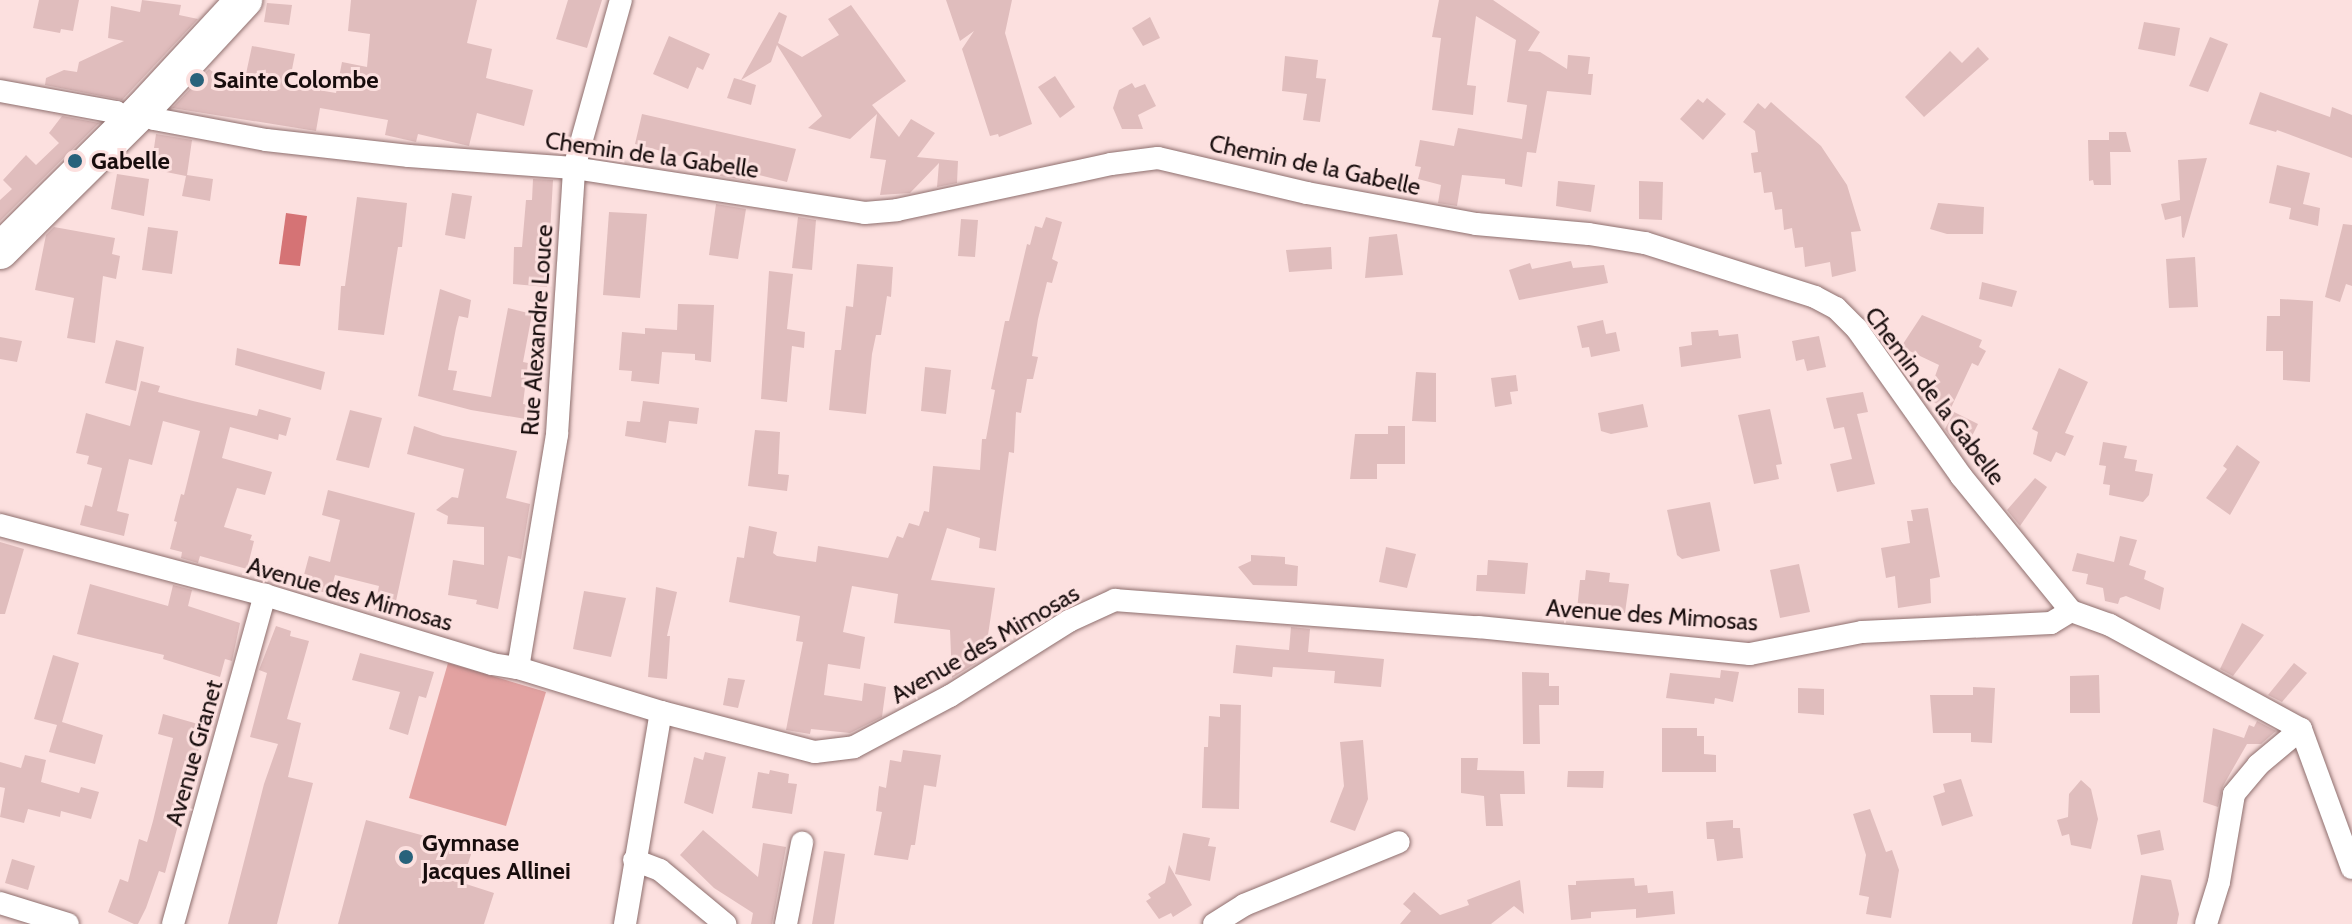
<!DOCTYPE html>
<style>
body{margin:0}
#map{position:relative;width:2352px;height:924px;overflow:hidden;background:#fce0df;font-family:Cabin,sans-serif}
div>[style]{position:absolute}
.green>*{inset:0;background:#e2a2a1}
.water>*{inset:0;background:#d57375}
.building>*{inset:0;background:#e0bdbd}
.roads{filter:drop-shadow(0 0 2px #8e6f6e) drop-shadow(0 0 2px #8e6f6e)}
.minor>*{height:22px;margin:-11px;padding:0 11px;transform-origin:11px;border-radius:11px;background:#fff}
.primary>*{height:36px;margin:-18px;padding:0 18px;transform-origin:18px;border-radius:18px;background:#fff}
.dots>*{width:22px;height:22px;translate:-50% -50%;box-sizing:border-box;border:4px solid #fce0df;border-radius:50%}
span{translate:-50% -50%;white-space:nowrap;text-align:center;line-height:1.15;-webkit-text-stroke:6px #fce0df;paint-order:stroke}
.poi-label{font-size:24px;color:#180d0d;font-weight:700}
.left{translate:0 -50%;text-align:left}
.street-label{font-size:24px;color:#180d0d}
</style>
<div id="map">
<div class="green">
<i style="clip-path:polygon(448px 663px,546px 692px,506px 826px,409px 798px)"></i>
</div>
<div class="water">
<i style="clip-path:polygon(286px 213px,307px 216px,300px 266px,279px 264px)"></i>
</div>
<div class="building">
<i style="clip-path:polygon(39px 0,79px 0,73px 31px,61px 29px,60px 33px,33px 28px)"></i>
<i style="clip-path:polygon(142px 0,181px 5px,179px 15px,198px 19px,122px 100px,45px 85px,46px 78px,64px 70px,77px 72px,79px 62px,124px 41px,108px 38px,111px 6px,140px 12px)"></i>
<i style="clip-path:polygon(351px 0,477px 0,467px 43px,492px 49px,486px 78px,533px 90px,524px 126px,477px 113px,469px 146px,418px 134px,416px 142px,385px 135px,388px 120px,320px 108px,316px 131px,172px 108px,209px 69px,217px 75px,244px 83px,252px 46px,295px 54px,289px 85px,336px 93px,342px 62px,367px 67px,370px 34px,348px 31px)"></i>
<i style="clip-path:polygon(568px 0,602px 0,587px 48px,556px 39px)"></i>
<i style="clip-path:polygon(946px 0,1012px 0,1005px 33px,1032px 124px,999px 137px,998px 134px,990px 136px,962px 49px,974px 31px,960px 41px)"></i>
<i style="clip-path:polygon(1439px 0,1493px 0,1540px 32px,1528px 51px,1540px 52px,1567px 69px,1568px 55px,1590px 57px,1588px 74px,1593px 74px,1591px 95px,1547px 91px,1536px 153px,1527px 152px,1522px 187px,1505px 184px,1505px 179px,1462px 175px,1457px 206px,1438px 203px,1441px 185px,1418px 179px,1421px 167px,1415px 166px,1420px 140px,1454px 146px,1458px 128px,1522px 139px,1527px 105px,1507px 102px,1516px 40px,1476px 16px,1467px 85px,1476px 86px,1473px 115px,1432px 110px,1441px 38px,1432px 37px)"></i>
<i style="clip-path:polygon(267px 3px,292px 5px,289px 25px,264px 22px)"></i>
<i style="clip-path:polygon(851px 5px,906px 81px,872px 105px,899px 137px,911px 119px,935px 133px,917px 157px,958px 161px,957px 183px,937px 187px,939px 163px,910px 193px,880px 195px,886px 160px,870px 158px,877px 114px,850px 139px,808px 128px,822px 116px,777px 45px,771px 62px,741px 80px,756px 85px,751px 105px,727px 98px,734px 78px,741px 80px,779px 12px,787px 16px,778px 43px,802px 57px,839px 35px,828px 19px)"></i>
<i style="clip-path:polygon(1150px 17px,1160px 38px,1143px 46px,1132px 28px)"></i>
<i style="clip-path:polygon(2144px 22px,2180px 28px,2175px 56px,2138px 49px)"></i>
<i style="clip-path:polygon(669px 36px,710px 54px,703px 70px,697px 67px,688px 89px,653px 74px)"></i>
<i style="clip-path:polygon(2210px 37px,2228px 44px,2208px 92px,2189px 86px)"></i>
<i style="clip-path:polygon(1978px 47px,1989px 59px,1924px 117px,1905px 97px,1950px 51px,1962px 63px)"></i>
<i style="clip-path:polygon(1285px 56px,1318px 60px,1316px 78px,1326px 79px,1320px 122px,1303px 120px,1307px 94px,1282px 91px)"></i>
<i style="clip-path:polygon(1055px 76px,1075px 107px,1060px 118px,1038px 87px)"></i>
<i style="clip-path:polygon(1132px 83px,1135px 88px,1145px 84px,1156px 106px,1138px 115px,1143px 129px,1122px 129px,1113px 108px,1119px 90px)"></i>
<i style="clip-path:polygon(2260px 92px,2330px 117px,2332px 107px,2352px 115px,2352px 158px,2277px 130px,2276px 132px,2249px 124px)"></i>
<i style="clip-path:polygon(1707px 98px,1726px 114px,1703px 140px,1680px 119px,1698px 99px,1703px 103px)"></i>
<i style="clip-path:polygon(1771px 102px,1821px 146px,1847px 185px,1861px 231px,1851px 232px,1856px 271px,1832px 277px,1830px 262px,1805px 267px,1803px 247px,1795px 248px,1792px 228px,1784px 230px,1782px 209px,1775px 210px,1772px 192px,1764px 193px,1761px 172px,1754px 173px,1751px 153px,1758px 152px,1755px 131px,1743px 122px,1758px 103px,1765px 109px)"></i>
<i style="clip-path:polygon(642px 114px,796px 149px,787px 182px,751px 173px,750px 181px,720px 176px,721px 167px,635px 144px)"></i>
<i style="clip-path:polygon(62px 116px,99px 123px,0 221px,0 200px,12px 189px,3px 180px,26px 155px,36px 165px,59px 143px,49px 133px)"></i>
<i style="clip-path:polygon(2109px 132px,2126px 132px,2131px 152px,2110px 152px,2111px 185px,2094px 185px,2093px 180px,2089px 181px,2088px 140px,2109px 140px)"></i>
<i style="clip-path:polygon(156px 134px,192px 140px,187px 175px,213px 179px,210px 201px,182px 196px,186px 176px,151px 169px)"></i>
<i style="clip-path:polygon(2207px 158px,2184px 238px,2182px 237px,2181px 216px,2165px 220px,2161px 204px,2180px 200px,2178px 160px)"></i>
<i style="clip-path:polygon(2277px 165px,2310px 173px,2303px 204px,2320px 208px,2318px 226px,2289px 219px,2291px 208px,2269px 203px)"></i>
<i style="clip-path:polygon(117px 174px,149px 179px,144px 216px,111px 209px)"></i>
<i style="clip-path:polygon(533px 179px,553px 180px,547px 287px,513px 284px,514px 247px,522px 247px,526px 200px,532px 200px)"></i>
<i style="clip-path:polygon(1558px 181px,1595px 185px,1591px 212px,1556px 206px)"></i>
<i style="clip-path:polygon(1639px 181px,1663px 182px,1662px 220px,1639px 219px)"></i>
<i style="clip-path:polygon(452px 193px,472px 196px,465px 239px,445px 235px)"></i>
<i style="clip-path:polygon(357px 197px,407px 203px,402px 247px,398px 247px,384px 335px,338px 330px,341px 286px,345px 286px)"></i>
<i style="clip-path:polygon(1938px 203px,1984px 207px,1983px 234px,1947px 234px,1930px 229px)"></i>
<i style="clip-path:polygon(716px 204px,746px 209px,738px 259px,709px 255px)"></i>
<i style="clip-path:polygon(609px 212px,647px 214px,640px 298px,603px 295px)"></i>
<i style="clip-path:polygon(798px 217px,816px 220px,812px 270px,792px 268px)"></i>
<i style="clip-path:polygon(1046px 217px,1062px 222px,1052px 259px,1058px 262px,1052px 283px,1047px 282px,1038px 319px,1032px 356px,1038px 357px,1033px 379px,1027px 379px,1021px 413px,1016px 412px,1014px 453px,1009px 452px,996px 551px,979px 548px,980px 538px,947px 528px,931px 580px,995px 588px,988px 635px,991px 635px,991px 653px,976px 653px,976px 663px,952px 678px,950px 630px,894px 623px,898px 594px,852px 586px,843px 632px,865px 637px,860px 669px,828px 664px,824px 695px,862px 701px,864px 683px,886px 687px,882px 717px,850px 733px,811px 729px,810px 734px,786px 730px,803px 642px,796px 641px,800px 616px,729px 602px,737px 557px,744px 558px,749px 526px,777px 532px,773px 553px,777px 556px,816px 562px,818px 546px,888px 558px,897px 536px,903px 538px,909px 523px,919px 526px,924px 511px,929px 512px,933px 466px,980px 470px,982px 439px,986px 439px,995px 390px,991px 389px,1005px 321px,1009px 321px,1027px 244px,1030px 245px,1035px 226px,1042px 228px)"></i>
<i style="clip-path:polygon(961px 219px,978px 220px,975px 257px,958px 256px)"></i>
<i style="clip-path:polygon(2343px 224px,2352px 225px,2352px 286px,2346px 284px,2340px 302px,2325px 297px)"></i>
<i style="clip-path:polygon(54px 227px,115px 238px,112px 254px,120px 256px,116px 279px,103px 276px,95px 343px,67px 338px,74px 298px,35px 290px,46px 235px)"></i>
<i style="clip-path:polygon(148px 227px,178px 231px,172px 274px,142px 270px)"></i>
<i style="clip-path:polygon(1397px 234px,1403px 275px,1365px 278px,1369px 237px)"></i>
<i style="clip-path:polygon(1331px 247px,1332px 269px,1289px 272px,1286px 250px)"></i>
<i style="clip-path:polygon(2195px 257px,2198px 307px,2169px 308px,2166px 259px)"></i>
<i style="clip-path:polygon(1571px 261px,1573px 268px,1604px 265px,1608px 283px,1519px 300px,1509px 270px,1530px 263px,1532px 269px)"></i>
<i style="clip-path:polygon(857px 264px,893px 267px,891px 297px,887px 296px,881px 335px,876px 335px,872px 354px,866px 414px,829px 410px,835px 350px,841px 350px,846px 306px,853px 307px)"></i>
<i style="clip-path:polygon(769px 271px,793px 274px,787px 329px,805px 332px,804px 348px,792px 346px,787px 402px,761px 399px)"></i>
<i style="clip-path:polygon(1982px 282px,2017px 291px,2012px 307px,1979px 299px)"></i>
<i style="clip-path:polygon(440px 289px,471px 300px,468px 318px,459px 316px,456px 328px,448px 370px,457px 371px,453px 390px,491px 397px,508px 308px,532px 314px,523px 362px,528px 363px,523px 404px,535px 406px,532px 420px,471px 410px,418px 396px)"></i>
<i style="clip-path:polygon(2280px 299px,2313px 301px,2310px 382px,2283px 380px,2283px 351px,2266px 351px,2267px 316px,2280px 316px)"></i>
<i style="clip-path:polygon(678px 304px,714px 305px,711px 362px,695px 360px,695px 354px,662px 352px,659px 384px,631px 381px,632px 371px,619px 370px,622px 332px,645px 334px,645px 328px,677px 330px)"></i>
<i style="clip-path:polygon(1922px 315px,1982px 340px,1979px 347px,1986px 351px,1978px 366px,1972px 363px,1950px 410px,1927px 399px,1939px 365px,1901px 347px)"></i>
<i style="clip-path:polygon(1603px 320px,1606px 334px,1616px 332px,1620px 351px,1591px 357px,1589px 347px,1582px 348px,1577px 326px)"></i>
<i style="clip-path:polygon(1718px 330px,1719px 336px,1738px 334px,1741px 358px,1681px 367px,1679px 347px,1692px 345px,1691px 332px)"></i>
<i style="clip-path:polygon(1819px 336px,1826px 367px,1807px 371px,1804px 359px,1796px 361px,1792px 341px)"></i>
<i style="clip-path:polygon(0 337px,22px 341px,17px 362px,0 359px)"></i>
<i style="clip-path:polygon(116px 340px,144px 347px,136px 391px,105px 383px)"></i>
<i style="clip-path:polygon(237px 348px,325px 372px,321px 390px,235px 365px)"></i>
<i style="clip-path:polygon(925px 367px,951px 370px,946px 414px,921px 411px)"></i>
<i style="clip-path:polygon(2059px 368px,2088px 382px,2065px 433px,2074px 436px,2065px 456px,2056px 452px,2051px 462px,2033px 454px,2038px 432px,2032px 429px)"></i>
<i style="clip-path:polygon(1416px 372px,1436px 373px,1436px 422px,1412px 421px)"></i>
<i style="clip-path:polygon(1516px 375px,1518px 391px,1510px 392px,1512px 404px,1495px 407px,1491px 378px)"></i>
<i style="clip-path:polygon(141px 381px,160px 386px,158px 392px,193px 401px,257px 416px,259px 409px,291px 418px,286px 436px,279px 434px,278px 440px,230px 427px,222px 458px,272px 472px,265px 495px,237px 488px,224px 527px,252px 535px,250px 540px,254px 541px,247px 569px,200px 556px,198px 563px,181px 558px,182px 552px,170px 549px,177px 522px,174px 521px,181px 494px,184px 495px,200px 431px,163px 421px,152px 465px,129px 459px,117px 511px,129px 514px,124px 536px,80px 525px,85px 505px,92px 507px,102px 468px,87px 464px,89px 456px,76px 453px,86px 413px,130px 426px)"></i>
<i style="clip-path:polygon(1863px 392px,1868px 412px,1857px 414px,1875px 484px,1837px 492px,1830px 464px,1852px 459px,1844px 427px,1834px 429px,1826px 398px)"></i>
<i style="clip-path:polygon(643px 401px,699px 408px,697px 424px,669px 421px,666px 443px,625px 436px,627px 421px,640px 422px)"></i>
<i style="clip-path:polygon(1643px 404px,1648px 427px,1611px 434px,1601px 431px,1598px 413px)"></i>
<i style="clip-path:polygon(1770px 409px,1782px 464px,1776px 465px,1779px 479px,1754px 484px,1738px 415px)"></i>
<i style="clip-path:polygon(350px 410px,382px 418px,369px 468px,336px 460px)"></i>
<i style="clip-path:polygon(1954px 412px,1978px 424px,1966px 448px,1954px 442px,1945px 429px)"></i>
<i style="clip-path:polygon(414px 426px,443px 436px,517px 451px,506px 498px,530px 504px,521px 559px,508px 556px,498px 609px,476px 604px,477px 600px,448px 595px,453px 560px,484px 565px,484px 527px,447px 524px,448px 516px,436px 510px,452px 497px,458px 498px,464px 469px,407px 454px)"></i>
<i style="clip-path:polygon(1388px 426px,1405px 426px,1405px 464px,1377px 464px,1377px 479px,1350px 479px,1355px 434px,1388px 434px)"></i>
<i style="clip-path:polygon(755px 430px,780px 432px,778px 474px,789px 475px,787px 491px,748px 486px)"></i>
<i style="clip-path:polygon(2103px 442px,2127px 446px,2124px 458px,2137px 460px,2135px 471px,2153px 474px,2149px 495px,2143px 502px,2109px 495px,2110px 485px,2103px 484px,2106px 466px,2099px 465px)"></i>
<i style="clip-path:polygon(2237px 445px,2260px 462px,2230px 515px,2206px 498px,2227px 469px,2223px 466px)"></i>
<i style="clip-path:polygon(2035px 478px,2047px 487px,2020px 526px,2007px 510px)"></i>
<i style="clip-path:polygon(328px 490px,415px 513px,393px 615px,374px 610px,379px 586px,335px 575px,330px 594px,301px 586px,309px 556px,330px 562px,340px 520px,322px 515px)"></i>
<i style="clip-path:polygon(1710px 502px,1720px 551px,1682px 559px,1677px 555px,1667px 510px)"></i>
<i style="clip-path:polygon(1928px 508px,1940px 577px,1930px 579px,1931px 603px,1898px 608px,1895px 576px,1886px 578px,1881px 548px,1910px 543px,1907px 521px,1913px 521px,1911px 510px)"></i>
<i style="clip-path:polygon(2120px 536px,2137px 540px,2129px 565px,2146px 571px,2144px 579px,2164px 588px,2160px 610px,2126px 596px,2120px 598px,2118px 604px,2105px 601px,2103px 588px,2086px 584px,2088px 574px,2072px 571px,2077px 553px,2114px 562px)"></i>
<i style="clip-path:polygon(0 542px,24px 549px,5px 614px,0 614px)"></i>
<i style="clip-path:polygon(1386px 547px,1416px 554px,1407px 588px,1379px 582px)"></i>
<i style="clip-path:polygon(1251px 555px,1285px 557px,1285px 564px,1298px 566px,1297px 586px,1253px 585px,1238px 567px,1251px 561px)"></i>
<i style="clip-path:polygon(1488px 560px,1528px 563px,1525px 594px,1476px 591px,1477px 575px,1487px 575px)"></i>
<i style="clip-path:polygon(1799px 564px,1810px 612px,1780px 618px,1770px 570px)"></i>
<i style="clip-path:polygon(1586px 570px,1610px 573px,1609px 582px,1629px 584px,1625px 613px,1577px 610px,1580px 580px,1585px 580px)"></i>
<i style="clip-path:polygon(90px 584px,168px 606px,173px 585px,192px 590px,188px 606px,240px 623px,232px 661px,225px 659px,220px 677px,163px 659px,164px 655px,77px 634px)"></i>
<i style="clip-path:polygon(656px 587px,677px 592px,667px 636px,670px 636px,667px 679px,648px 677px)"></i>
<i style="clip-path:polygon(584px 591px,626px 598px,611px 657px,573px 649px)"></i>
<i style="clip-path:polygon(2242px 623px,2264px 635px,2233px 676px,2220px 669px)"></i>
<i style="clip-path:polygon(276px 626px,291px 631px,290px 636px,309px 641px,287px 719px,301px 723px,288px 777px,313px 783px,277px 924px,228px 924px,264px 784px,278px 744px,250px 737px,267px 673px,259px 670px)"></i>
<i style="clip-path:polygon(1291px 627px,1310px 629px,1308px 652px,1384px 659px,1381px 687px,1334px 683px,1335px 671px,1273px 667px,1272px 677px,1233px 673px,1236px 645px,1289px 650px)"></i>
<i style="clip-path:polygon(360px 653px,434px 672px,426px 698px,419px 696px,408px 735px,389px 729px,400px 692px,352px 680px)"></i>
<i style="clip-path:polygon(53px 655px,79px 663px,62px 722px,103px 735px,95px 764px,49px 752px,57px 725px,34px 719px)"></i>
<i style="clip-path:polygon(2294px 663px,2307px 673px,2282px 702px,2268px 695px)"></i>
<i style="clip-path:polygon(1721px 670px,1739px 672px,1733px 702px,1715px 698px,1714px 704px,1666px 698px,1670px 673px,1720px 678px)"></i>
<i style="clip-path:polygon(1522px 672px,1549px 673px,1549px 686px,1559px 686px,1559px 705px,1539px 705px,1540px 744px,1523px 744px)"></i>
<i style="clip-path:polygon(2099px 675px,2100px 713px,2070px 713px,2070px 676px)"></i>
<i style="clip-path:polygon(728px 678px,745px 680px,738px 708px,723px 705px)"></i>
<i style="clip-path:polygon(1973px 687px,1995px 688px,1992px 743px,1971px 742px,1971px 733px,1933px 733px,1930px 695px,1973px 695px)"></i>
<i style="clip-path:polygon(1798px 688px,1824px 689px,1824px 715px,1798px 713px)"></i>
<i style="clip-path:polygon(1220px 704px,1241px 705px,1239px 809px,1202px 808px,1204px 747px,1208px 747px,1209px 716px,1220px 717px)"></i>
<i style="clip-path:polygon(163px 714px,205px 726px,165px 873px,159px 871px,146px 908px,138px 924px,134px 924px,108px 912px,120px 879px,128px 882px,139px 839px,147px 842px,153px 821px,173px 738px,158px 734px)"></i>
<i style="clip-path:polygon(2257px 721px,2276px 731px,2261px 744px,2247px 744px,2223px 786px,2218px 807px,2203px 802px,2213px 728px,2244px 738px,2249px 725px,2254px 727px)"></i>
<i style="clip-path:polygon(1662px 728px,1697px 728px,1697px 736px,1704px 736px,1704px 754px,1716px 755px,1716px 772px,1662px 772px)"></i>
<i style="clip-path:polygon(1363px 740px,1368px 799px,1355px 831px,1330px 822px,1344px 786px,1340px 742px)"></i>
<i style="clip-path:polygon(903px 750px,941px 755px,936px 787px,924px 785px,915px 845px,911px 845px,908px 860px,874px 855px,882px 812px,876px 811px,879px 786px,886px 788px,890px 760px,901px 762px)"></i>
<i style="clip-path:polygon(705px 752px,726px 757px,713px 814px,684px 803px,694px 757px,703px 760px)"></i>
<i style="clip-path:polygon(25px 755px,46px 760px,41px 782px,79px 793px,81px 787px,99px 792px,91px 819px,61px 811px,60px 817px,28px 809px,24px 823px,0 817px,5px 788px,0 787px,0 762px,21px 768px)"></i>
<i style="clip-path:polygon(1461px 758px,1478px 758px,1477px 770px,1524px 771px,1525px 794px,1500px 794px,1503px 826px,1486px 826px,1484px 796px,1461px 793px)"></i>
<i style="clip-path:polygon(770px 770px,789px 774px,788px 783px,797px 784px,792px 814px,752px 808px,758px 772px,769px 774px)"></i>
<i style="clip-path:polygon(1568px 771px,1604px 771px,1603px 788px,1567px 787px)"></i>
<i style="clip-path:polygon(1961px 779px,1973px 816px,1942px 826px,1933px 796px,1945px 792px,1943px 784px)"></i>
<i style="clip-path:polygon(2081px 780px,2091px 789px,2098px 819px,2091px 849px,2071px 845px,2069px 834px,2062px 836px,2057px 820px,2068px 817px,2069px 794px)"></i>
<i style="clip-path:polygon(1870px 809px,1886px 852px,1892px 850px,1899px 870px,1891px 918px,1866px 914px,1869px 897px,1859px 895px,1866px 855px,1853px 814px)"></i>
<i style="clip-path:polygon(366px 820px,458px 845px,459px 837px,475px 842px,465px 873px,469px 874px,466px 884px,494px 893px,484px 924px,338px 924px)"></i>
<i style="clip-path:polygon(1733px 820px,1733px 828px,1740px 828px,1743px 858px,1717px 861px,1714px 839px,1707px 839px,1706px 822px)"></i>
<i style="clip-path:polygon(703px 830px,758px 877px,763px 843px,786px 847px,772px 924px,751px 924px,753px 913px,714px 888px,680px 855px)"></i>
<i style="clip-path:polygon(2160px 830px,2164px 850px,2141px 855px,2137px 835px)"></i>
<i style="clip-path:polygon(1183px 833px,1210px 838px,1208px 846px,1216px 847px,1210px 881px,1175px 874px)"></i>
<i style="clip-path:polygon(824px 851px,845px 854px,834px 924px,812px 924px)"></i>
<i style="clip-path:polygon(12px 859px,35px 866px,28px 890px,5px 883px)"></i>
<i style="clip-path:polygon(1169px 865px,1192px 905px,1173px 917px,1171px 913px,1159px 919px,1146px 901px,1151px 898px,1148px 894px,1165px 883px)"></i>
<i style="clip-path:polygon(2141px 875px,2171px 880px,2179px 914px,2177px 924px,2132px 924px)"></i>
<i style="clip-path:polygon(1634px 878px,1635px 886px,1647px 885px,1648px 893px,1673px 891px,1675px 914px,1636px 918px,1636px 909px,1591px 912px,1591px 918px,1571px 920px,1568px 885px,1576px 885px,1576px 881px)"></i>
<i style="clip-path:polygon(1520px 880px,1524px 914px,1514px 906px,1491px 924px,1400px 924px,1411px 911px,1403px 904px,1414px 892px,1440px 915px,1469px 905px,1467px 900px)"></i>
</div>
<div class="roads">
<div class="minor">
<i style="left:0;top:91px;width:118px;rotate:10.3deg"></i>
<i style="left:116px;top:112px;width:17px;rotate:45deg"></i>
<i style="left:143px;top:109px;width:15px;rotate:42deg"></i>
<i style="left:154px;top:119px;width:114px;rotate:10.6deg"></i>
<i style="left:266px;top:140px;width:144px;rotate:6.4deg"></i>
<i style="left:409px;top:156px;width:165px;rotate:4.2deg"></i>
<i style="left:574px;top:168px;width:294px;rotate:8.8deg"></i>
<i style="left:865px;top:213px;width:32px;rotate:-5deg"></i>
<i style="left:897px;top:210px;width:219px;rotate:-12.1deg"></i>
<i style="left:1111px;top:164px;width:47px;rotate:-7.3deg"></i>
<i style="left:1158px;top:158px;width:153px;rotate:13.2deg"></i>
<i style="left:1307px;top:193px;width:172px;rotate:10.4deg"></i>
<i style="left:1476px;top:224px;width:113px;rotate:5.1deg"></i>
<i style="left:1589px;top:234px;width:57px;rotate:9.1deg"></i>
<i style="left:1645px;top:243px;width:178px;rotate:17.6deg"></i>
<i style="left:1815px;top:297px;width:24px;rotate:28deg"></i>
<i style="left:1836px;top:308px;width:30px;rotate:45deg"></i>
<i style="left:1857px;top:329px;width:180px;rotate:54.7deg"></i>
<i style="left:1961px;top:476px;width:174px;rotate:50.8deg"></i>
<i style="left:2071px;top:611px;width:41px;rotate:19.7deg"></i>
<i style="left:2110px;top:625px;width:217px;rotate:28.6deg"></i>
<i style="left:0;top:525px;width:274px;rotate:14.8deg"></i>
<i style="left:265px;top:595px;width:237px;rotate:16.9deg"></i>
<i style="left:492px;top:664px;width:26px;rotate:9deg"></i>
<i style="left:518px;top:668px;width:150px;rotate:17.1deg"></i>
<i style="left:661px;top:712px;width:159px;rotate:14.6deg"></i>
<i style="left:815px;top:752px;width:39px;rotate:-7deg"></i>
<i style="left:854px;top:747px;width:109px;rotate:-28deg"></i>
<i style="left:950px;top:696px;width:141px;rotate:-32.2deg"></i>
<i style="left:1069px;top:621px;width:51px;rotate:-24.5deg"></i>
<i style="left:1115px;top:600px;width:364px;rotate:4.3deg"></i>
<i style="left:1478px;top:627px;width:273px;rotate:5.7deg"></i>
<i style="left:1750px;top:654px;width:114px;rotate:-11.1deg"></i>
<i style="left:1862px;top:632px;width:189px;rotate:-2.7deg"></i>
<i style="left:2051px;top:623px;width:23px;rotate:-31deg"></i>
<i style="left:518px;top:668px;width:237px;rotate:-80.5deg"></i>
<i style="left:557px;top:434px;width:267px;rotate:-86.3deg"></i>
<i style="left:574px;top:168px;width:174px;rotate:-74.4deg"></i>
<i style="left:2301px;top:729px;width:148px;rotate:69.9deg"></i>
<i style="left:634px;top:860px;width:28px;rotate:21deg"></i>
<i style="left:660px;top:870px;width:85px;rotate:39.7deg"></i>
<i style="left:0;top:903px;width:71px;rotate:17.2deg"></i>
<i style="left:173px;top:924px;width:342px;rotate:-74.4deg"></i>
<i style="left:625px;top:924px;width:215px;rotate:-80.4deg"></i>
<i style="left:786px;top:924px;width:83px;rotate:-78.8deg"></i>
<i style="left:1214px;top:924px;width:36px;rotate:-32deg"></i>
<i style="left:1244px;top:905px;width:167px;rotate:-22.1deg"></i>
<i style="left:2206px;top:924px;width:44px;rotate:-72.8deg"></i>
<i style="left:2219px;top:882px;width:89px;rotate:-80.3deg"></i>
<i style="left:2234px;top:794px;width:38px;rotate:-50deg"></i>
<i style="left:2258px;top:765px;width:56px;rotate:-39.9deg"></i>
</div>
<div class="primary">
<i style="left:0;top:251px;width:202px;rotate:-44.8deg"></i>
<i style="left:143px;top:109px;width:149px;rotate:-47.2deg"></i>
</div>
</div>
<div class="dots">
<i style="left:197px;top:80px;background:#29627b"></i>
<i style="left:75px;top:161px;background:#29627b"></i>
<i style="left:406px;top:857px;background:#29627b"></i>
</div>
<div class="poi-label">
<span class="left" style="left:213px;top:80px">Sainte Colombe</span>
<span class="left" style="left:91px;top:161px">Gabelle</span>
<span class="left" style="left:422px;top:857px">Gymnase<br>Jacques Allinei</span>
</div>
<div class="street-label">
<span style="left:652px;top:155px;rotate:8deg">Chemin de la Gabelle</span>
<span style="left:1315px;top:165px;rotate:12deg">Chemin de la Gabelle</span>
<span style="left:537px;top:330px;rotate:-86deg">Rue Alexandre Louce</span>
<span style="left:1935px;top:396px;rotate:53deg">Chemin de la Gabelle</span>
<span style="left:350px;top:594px;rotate:16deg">Avenue des Mimosas</span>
<span style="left:1652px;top:615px;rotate:4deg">Avenue des Mimosas</span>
<span style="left:985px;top:644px;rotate:-30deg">Avenue des Mimosas</span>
<span style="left:194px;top:753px;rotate:-74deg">Avenue Granet</span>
</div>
</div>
